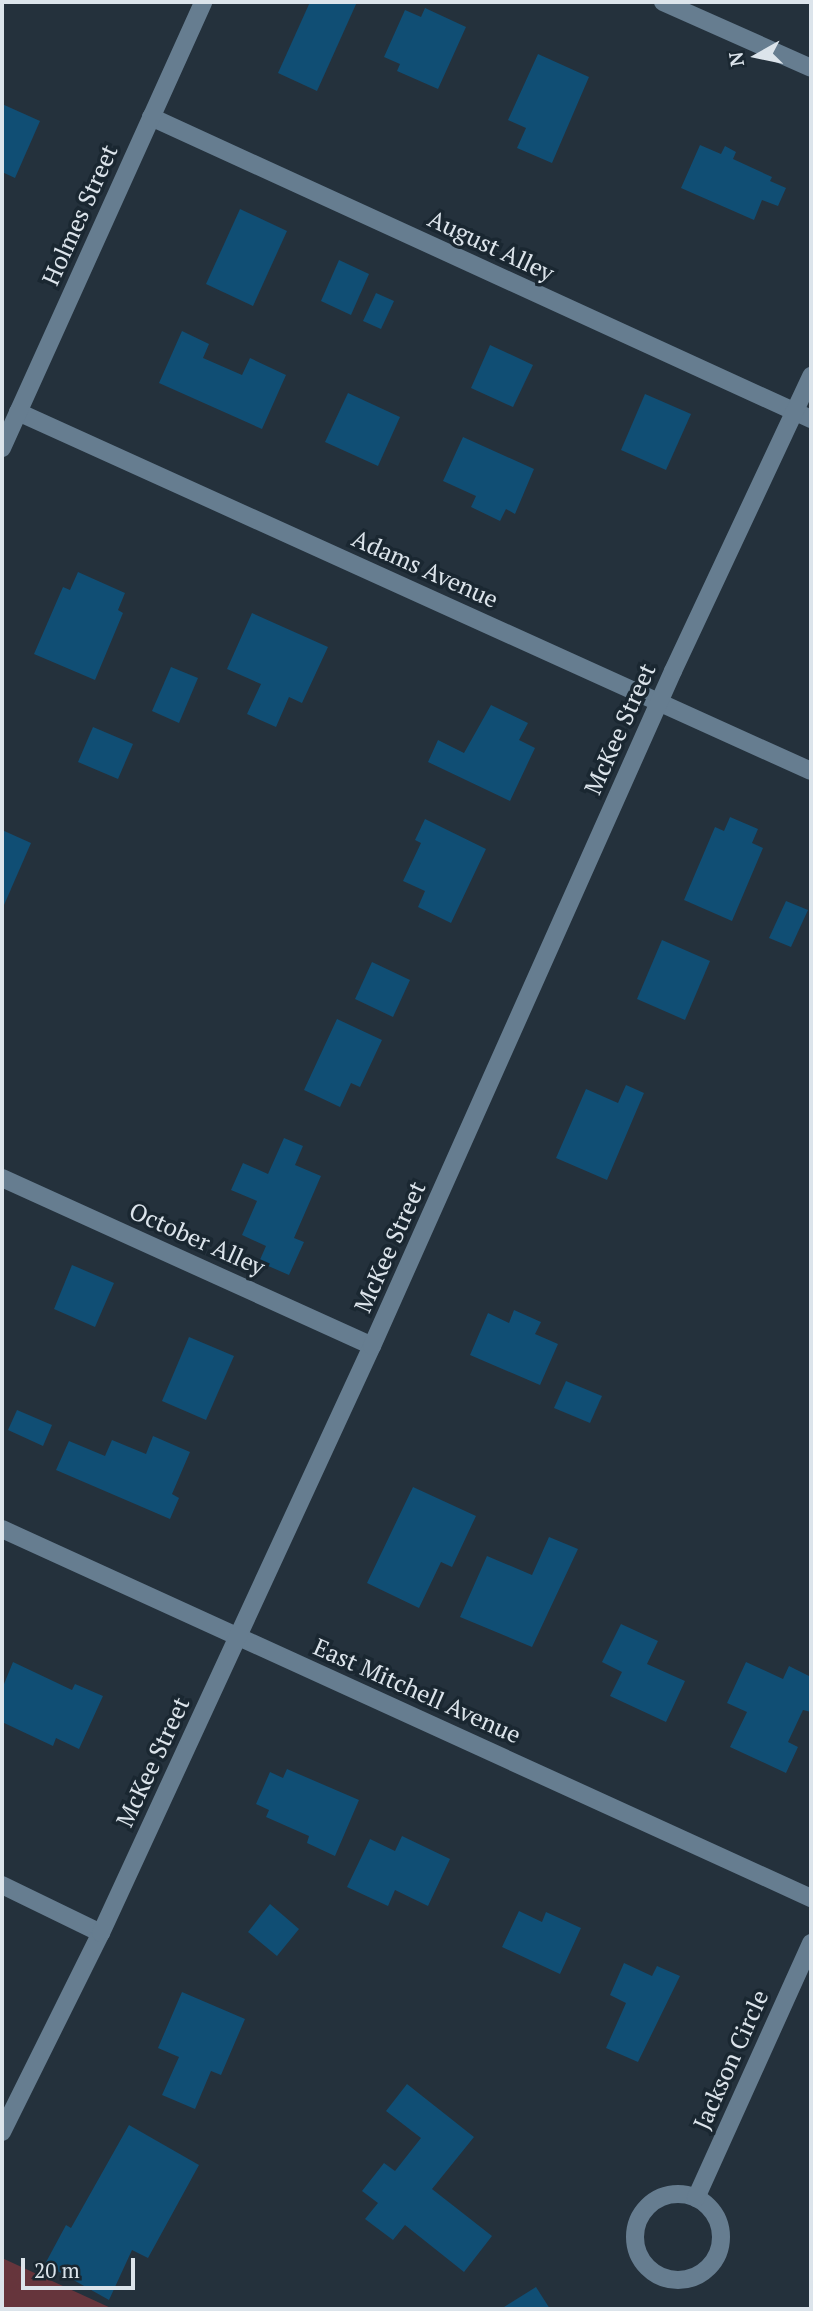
<!DOCTYPE html>
<style>
body{margin:0}
#map{position:relative;width:813px;height:2311px;overflow:hidden;background:#24313c;font-family:"PT Serif",serif}
div>[style]{position:absolute}
.green>*{inset:0;background:#66353c}
.building>*{inset:0;background:#104e74}
.minor>*{height:18px;margin:-9px;padding:0 9px;transform-origin:9px;border-radius:9px;background:#667d90}
.minor>.ring{margin:-9px;padding:0;box-sizing:content-box;background:none;border:18px solid #667d90;border-radius:50%}
span{translate:-50% -50%;white-space:nowrap;text-align:center;line-height:1.15;-webkit-text-stroke:7px #1a2731;paint-order:stroke}
.street-label{font-size:24px;color:#dce4eb}
.frame{position:absolute;inset:0;border:4px solid #dce4eb;pointer-events:none}
.north{position:absolute;left:722px;top:21px;width:70px;height:70px;-webkit-text-stroke:5px #1a2731;paint-order:stroke;rotate:261deg;font-size:19px;font-weight:700;line-height:28px;text-align:center;color:#dce4eb}
.north::after{content:'';display:block;margin:auto;width:24px;height:32px;background:#dce4eb;clip-path:polygon(50% 0,100% 100%,50% 72%,0 100%)}
.scale{position:absolute;left:21px;top:2258px;width:114px;height:32px;box-sizing:border-box;border:4px solid #dce4eb;border-top:0;padding-left:9px;font-size:21px;line-height:24px;white-space:nowrap;color:#dce4eb;-webkit-text-stroke:5px #1a2731;paint-order:stroke}
</style>
<div id="map">
<div class="green">
<i style="clip-path:polygon(2px 2258px,113px 2309px,2px 2309px)"></i>
</div>
<div class="building">
<i style="clip-path:polygon(310px 2px,357px 2px,317px 91px,278px 73px)"></i>
<i style="clip-path:polygon(425px 8px,466px 27px,438px 89px,397px 71px,400px 64px,384px 57px,405px 10px,421px 17px)"></i>
<i style="clip-path:polygon(538px 54px,589px 77px,552px 163px,517px 148px,526px 128px,508px 120px)"></i>
<i style="clip-path:polygon(2px 104px,40px 121px,15px 178px,2px 172px)"></i>
<i style="clip-path:polygon(700px 145px,721px 154px,725px 146px,736px 152px,733px 159px,772px 177px,770px 181px,786px 188px,778px 206px,762px 200px,754px 220px,681px 188px)"></i>
<i style="clip-path:polygon(240px 209px,287px 231px,253px 306px,206px 284px)"></i>
<i style="clip-path:polygon(339px 260px,369px 274px,351px 315px,321px 301px)"></i>
<i style="clip-path:polygon(376px 293px,394px 301px,381px 329px,363px 321px)"></i>
<i style="clip-path:polygon(182px 331px,209px 344px,203px 358px,242px 375px,250px 358px,286px 375px,262px 429px,159px 383px)"></i>
<i style="clip-path:polygon(490px 345px,533px 365px,513px 407px,471px 388px)"></i>
<i style="clip-path:polygon(348px 393px,400px 417px,378px 466px,325px 442px)"></i>
<i style="clip-path:polygon(645px 394px,691px 414px,666px 470px,621px 450px)"></i>
<i style="clip-path:polygon(463px 437px,534px 469px,515px 514px,506px 509px,500px 521px,471px 507px,476px 496px,443px 481px)"></i>
<i style="clip-path:polygon(78px 572px,125px 593px,118px 610px,123px 613px,95px 680px,34px 654px,63px 587px,70px 590px)"></i>
<i style="clip-path:polygon(252px 613px,328px 647px,302px 703px,289px 697px,276px 727px,247px 714px,261px 684px,227px 669px)"></i>
<i style="clip-path:polygon(171px 667px,198px 678px,179px 723px,152px 711px)"></i>
<i style="clip-path:polygon(491px 705px,528px 723px,519px 740px,535px 748px,510px 801px,428px 762px,438px 740px,464px 753px)"></i>
<i style="clip-path:polygon(93px 727px,133px 744px,118px 779px,78px 762px)"></i>
<i style="clip-path:polygon(730px 817px,758px 829px,752px 843px,763px 848px,732px 921px,684px 900px,715px 827px,724px 831px)"></i>
<i style="clip-path:polygon(425px 819px,486px 849px,451px 923px,418px 907px,425px 891px,403px 881px,421px 843px,415px 840px)"></i>
<i style="clip-path:polygon(2px 830px,31px 843px,4px 905px,2px 904px)"></i>
<i style="clip-path:polygon(786px 901px,808px 910px,791px 947px,769px 938px)"></i>
<i style="clip-path:polygon(662px 940px,710px 961px,685px 1020px,637px 999px)"></i>
<i style="clip-path:polygon(372px 962px,410px 980px,393px 1017px,355px 999px)"></i>
<i style="clip-path:polygon(337px 1019px,382px 1040px,360px 1087px,351px 1083px,340px 1107px,304px 1090px)"></i>
<i style="clip-path:polygon(626px 1085px,644px 1093px,607px 1180px,556px 1158px,586px 1089px,618px 1103px)"></i>
<i style="clip-path:polygon(284px 1138px,303px 1146px,295px 1165px,321px 1176px,294px 1238px,304px 1242px,289px 1275px,259px 1262px,266px 1246px,242px 1235px,257px 1201px,231px 1190px,243px 1163px,268px 1174px)"></i>
<i style="clip-path:polygon(72px 1265px,114px 1283px,95px 1327px,54px 1309px)"></i>
<i style="clip-path:polygon(514px 1310px,541px 1322px,535px 1334px,558px 1344px,540px 1385px,470px 1355px,488px 1313px,509px 1323px)"></i>
<i style="clip-path:polygon(189px 1337px,234px 1356px,206px 1420px,162px 1401px)"></i>
<i style="clip-path:polygon(566px 1381px,602px 1396px,590px 1423px,554px 1408px)"></i>
<i style="clip-path:polygon(17px 1410px,52px 1425px,43px 1446px,8px 1430px)"></i>
<i style="clip-path:polygon(153px 1436px,190px 1452px,172px 1494px,179px 1498px,170px 1519px,56px 1470px,69px 1441px,105px 1456px,112px 1440px,146px 1454px)"></i>
<i style="clip-path:polygon(413px 1487px,476px 1516px,452px 1567px,441px 1562px,419px 1608px,367px 1583px)"></i>
<i style="clip-path:polygon(549px 1537px,578px 1549px,532px 1647px,460px 1617px,487px 1556px,532px 1575px)"></i>
<i style="clip-path:polygon(621px 1624px,658px 1641px,647px 1664px,685px 1681px,666px 1722px,610px 1696px,622px 1672px,602px 1662px)"></i>
<i style="clip-path:polygon(13px 1662px,72px 1690px,75px 1684px,103px 1696px,79px 1749px,56px 1738px,53px 1746px,2px 1722px,2px 1689px)"></i>
<i style="clip-path:polygon(746px 1662px,783px 1679px,789px 1666px,811px 1677px,811px 1712px,803px 1710px,788px 1742px,798px 1747px,786px 1773px,730px 1747px,747px 1712px,727px 1703px)"></i>
<i style="clip-path:polygon(287px 1769px,359px 1800px,335px 1856px,307px 1843px,309px 1836px,266px 1817px,269px 1810px,256px 1804px,270px 1772px,283px 1778px)"></i>
<i style="clip-path:polygon(402px 1836px,450px 1859px,428px 1906px,395px 1890px,388px 1906px,347px 1887px,370px 1839px,395px 1851px)"></i>
<i style="clip-path:polygon(270px 1904px,299px 1929px,277px 1956px,248px 1932px)"></i>
<i style="clip-path:polygon(519px 1911px,542px 1922px,546px 1912px,581px 1928px,560px 1974px,502px 1947px)"></i>
<i style="clip-path:polygon(624px 1963px,652px 1976px,657px 1966px,680px 1976px,638px 2062px,606px 2048px,626px 2003px,610px 1995px)"></i>
<i style="clip-path:polygon(182px 1992px,245px 2019px,221px 2075px,211px 2071px,195px 2109px,162px 2095px,179px 2057px,158px 2048px)"></i>
<i style="clip-path:polygon(407px 2084px,474px 2137px,432px 2189px,492px 2236px,464px 2272px,405px 2225px,393px 2240px,365px 2219px,378px 2203px,362px 2191px,384px 2163px,395px 2171px,421px 2138px,386px 2111px)"></i>
<i style="clip-path:polygon(129px 2125px,199px 2165px,148px 2258px,132px 2250px,109px 2300px,45px 2264px,66px 2225px,71px 2228px)"></i>
<i style="clip-path:polygon(536px 2287px,550px 2309px,501px 2309px)"></i>
</div>
<div class="minor">
<i style="left:663px;top:2px;width:162px;rotate:24deg"></i>
<i style="left:151px;top:117px;width:726px;rotate:24.59deg"></i>
<i style="left:18px;top:412px;width:870px;rotate:24.36deg"></i>
<i style="left:2px;top:448px;width:489px;rotate:-65.7deg"></i>
<i style="left:2px;top:1178px;width:406px;rotate:24.4deg"></i>
<i style="left:2px;top:1529px;width:889px;rotate:24.52deg"></i>
<i style="left:2px;top:1885px;width:110px;rotate:25.9deg"></i>
<i style="left:2px;top:2132px;width:222px;rotate:-63.6deg"></i>
<i style="left:101px;top:1933px;width:647px;rotate:-65.22deg"></i>
<i style="left:372px;top:1346px;width:739px;rotate:-65.97deg"></i>
<i style="left:673px;top:671px;width:326px;rotate:-64.9deg"></i>
<i class="ring" style="left:635px;top:2194px;width:68px;height:68px"></i>
<i style="left:696px;top:2198px;width:280px;rotate:-65.7deg"></i>
</div>
<div class="street-label">
<span style="left:80px;top:215px;rotate:-66deg">Holmes Street</span>
<span style="left:491px;top:246px;rotate:25deg">August Alley</span>
<span style="left:425px;top:569px;rotate:24deg">Adams Avenue</span>
<span style="left:620px;top:729px;rotate:-66deg">McKee Street</span>
<span style="left:197px;top:1239px;rotate:24deg">October Alley</span>
<span style="left:390px;top:1247px;rotate:-66deg">McKee Street</span>
<span style="left:417px;top:1691px;rotate:24deg">East Mitchell Avenue</span>
<span style="left:153px;top:1762px;rotate:-65deg">McKee Street</span>
<span style="left:731px;top:2060px;rotate:-66deg">Jackson Circle</span>
</div>
<div class="frame"></div>
<div class="north">N</div>
<div class="scale">20 m</div>
</div>
